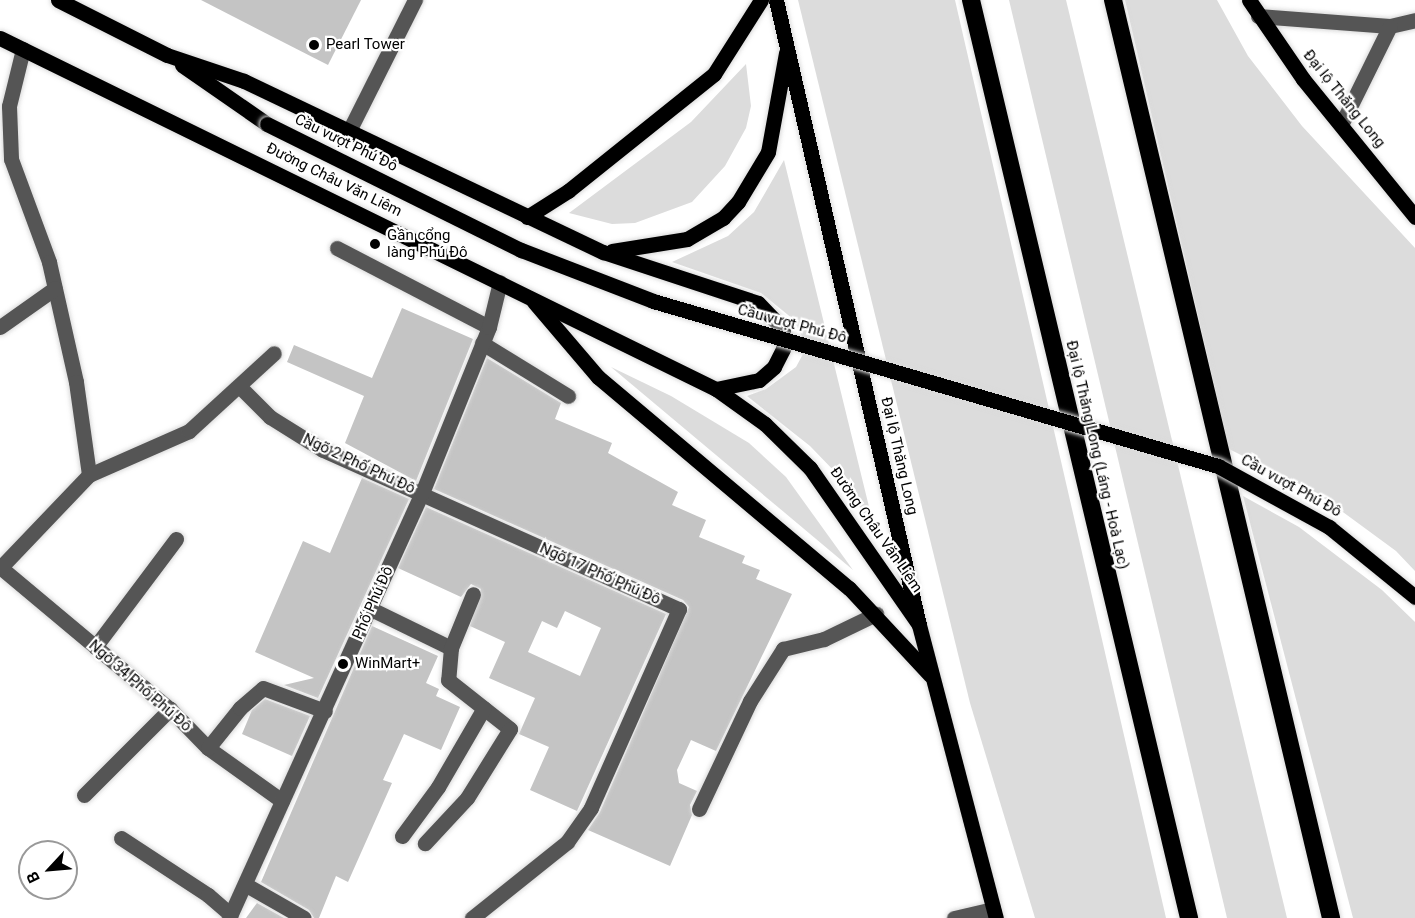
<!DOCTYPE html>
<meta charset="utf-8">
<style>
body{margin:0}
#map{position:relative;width:1415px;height:918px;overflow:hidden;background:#fff;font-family:Roboto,sans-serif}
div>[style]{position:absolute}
.green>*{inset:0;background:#dcdcdc}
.building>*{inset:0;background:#c4c4c4}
.roads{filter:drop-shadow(0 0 2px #dbdbdb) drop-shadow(0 0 2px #dbdbdb)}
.minor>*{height:15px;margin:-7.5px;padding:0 7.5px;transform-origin:7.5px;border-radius:7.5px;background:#555}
.major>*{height:15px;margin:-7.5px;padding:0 7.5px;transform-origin:7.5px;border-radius:7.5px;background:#000}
.highway>*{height:18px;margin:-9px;padding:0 9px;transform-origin:9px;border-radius:9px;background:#000}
.bridges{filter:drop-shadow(0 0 2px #dbdbdb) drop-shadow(0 0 2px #dbdbdb)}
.major-bridge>*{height:15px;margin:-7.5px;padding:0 7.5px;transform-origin:7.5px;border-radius:7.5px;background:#000}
.dots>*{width:16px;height:16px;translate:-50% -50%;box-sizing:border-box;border:3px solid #fff;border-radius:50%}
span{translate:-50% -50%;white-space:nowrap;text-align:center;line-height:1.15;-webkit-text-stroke:4.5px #fff;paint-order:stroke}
.poi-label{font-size:15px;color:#000}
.left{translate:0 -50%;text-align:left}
.street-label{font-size:15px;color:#000}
.north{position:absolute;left:18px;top:840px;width:60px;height:60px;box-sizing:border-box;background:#fff;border:2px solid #999;border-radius:50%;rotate:244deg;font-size:16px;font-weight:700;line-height:24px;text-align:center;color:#000}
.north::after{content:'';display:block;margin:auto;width:21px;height:27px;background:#000;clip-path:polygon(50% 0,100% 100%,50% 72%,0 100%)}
</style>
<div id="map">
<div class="green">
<i style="clip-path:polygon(798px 0,955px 0,1166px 918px,1035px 918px,970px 703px)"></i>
<i style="clip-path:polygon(1009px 0,1066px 0,1287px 918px,1227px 918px)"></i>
<i style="clip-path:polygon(1125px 0,1217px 0,1248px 56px,1302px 126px,1415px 248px,1415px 571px,1396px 551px,1317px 493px,1229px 449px)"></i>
<i style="clip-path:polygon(746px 64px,751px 106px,746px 128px,725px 166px,692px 202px,635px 223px,612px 224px,569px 213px,691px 122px)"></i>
<i style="clip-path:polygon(784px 160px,872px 519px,869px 521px,838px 475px,810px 446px,747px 396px,766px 389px,796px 367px,803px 354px,802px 336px,793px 319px,761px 293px,672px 262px,728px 236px,754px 212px)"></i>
<i style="clip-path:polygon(611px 367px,671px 396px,749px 443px,786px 477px,853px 570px)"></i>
<i style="clip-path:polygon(1243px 496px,1299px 527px,1382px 590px,1415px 622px,1415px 918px,1353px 918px)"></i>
</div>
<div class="building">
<i style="clip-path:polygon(201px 0,361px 0,328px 65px)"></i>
<i style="clip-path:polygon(402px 308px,473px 339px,416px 481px,345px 443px,364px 396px,287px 362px,294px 345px,372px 378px)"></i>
<i style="clip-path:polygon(487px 358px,561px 403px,555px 419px,612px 443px,608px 453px,678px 492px,672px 505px,706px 520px,699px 537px,745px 556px,742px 563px,760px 570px,756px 579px,792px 594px,716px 751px,691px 740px,677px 770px,679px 783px,697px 791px,690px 805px,692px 815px,670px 866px,588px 830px,600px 812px,689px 607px,683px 600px,434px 489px)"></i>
<i style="clip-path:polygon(362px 478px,409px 499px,318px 698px,284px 685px,314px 678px,255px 652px,303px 541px,330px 553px)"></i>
<i style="clip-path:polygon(evenodd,426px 507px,666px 614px,577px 811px,530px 790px,549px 747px,519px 734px,535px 698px,489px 678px,505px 642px,470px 626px,481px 589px,471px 584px,461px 597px,398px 568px,426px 507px,565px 611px,601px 628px,580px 676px,528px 652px,542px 621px,557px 628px,565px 611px)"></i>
<i style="clip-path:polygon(372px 626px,438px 656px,426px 683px,439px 689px,436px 696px,460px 707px,441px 750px,404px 734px,383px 780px,392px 783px,348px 882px,336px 876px,319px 918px,314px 918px,309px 910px,261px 882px)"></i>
<i style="clip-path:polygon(265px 699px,310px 716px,292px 756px,242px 734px,252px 710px)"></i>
<i style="clip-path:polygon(257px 903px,284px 918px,246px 918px)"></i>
</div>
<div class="roads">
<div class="minor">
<i style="left:1258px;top:16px;width:132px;rotate:4.3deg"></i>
<i style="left:1390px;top:26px;width:26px;rotate:-13deg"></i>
<i style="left:23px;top:49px;width:59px;rotate:103.8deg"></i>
<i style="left:9px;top:106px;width:53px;rotate:87.8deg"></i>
<i style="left:11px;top:159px;width:110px;rotate:69.7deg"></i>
<i style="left:49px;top:262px;width:123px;rotate:77.3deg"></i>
<i style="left:76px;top:382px;width:94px;rotate:82deg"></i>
<i style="left:1342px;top:123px;width:108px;rotate:-63.7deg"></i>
<i style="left:349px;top:131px;width:147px;rotate:-63.3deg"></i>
<i style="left:337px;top:248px;width:171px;rotate:27.5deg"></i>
<i style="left:0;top:327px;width:67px;rotate:-35.3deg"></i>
<i style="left:482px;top:343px;width:101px;rotate:31.6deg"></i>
<i style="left:241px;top:388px;width:41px;rotate:45deg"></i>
<i style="left:270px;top:417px;width:62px;rotate:31.9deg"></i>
<i style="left:323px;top:450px;width:390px;rotate:24.1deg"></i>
<i style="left:679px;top:609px;width:218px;rotate:113.9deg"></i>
<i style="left:591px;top:808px;width:42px;rotate:125.2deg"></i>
<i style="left:567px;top:842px;width:122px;rotate:141.3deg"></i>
<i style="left:0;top:567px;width:222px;rotate:39.9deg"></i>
<i style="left:170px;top:709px;width:54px;rotate:45.7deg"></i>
<i style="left:208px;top:748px;width:91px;rotate:35.6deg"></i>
<i style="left:1px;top:567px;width:127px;rotate:-46.3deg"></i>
<i style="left:89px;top:475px;width:109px;rotate:-23.7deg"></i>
<i style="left:189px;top:431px;width:115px;rotate:-42.5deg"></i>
<i style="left:371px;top:609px;width:89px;rotate:26deg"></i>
<i style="left:451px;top:648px;width:32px;rotate:95deg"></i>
<i style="left:448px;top:680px;width:79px;rotate:38.3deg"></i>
<i style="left:510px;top:729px;width:81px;rotate:121.9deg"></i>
<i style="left:467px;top:798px;width:62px;rotate:133deg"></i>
<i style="left:95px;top:647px;width:135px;rotate:-53.1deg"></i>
<i style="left:451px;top:648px;width:58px;rotate:-67.8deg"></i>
<i style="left:208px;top:748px;width:51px;rotate:-51.3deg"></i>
<i style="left:240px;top:708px;width:30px;rotate:-41deg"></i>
<i style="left:263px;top:688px;width:66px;rotate:20.4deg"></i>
<i style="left:84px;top:795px;width:122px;rotate:-45deg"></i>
<i style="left:699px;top:809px;width:119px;rotate:-64.7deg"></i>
<i style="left:750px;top:701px;width:62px;rotate:-57.6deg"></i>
<i style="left:783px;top:649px;width:42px;rotate:-13.7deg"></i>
<i style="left:824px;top:639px;width:58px;rotate:-25.7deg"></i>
<i style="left:402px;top:836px;width:61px;rotate:-53.7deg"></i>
<i style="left:438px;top:787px;width:91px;rotate:-59.8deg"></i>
<i style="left:121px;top:838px;width:104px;rotate:33.2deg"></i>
<i style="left:208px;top:895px;width:30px;rotate:41deg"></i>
<i style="left:248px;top:886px;width:64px;rotate:29.7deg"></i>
<i style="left:229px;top:918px;width:467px;rotate:-65.6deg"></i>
<i style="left:422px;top:493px;width:179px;rotate:-68deg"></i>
<i style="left:489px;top:327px;width:46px;rotate:-76.3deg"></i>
<i style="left:954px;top:918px;width:40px;rotate:-13deg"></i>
</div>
<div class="major">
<i style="left:58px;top:0;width:122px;rotate:26.8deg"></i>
<i style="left:167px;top:55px;width:81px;rotate:18.7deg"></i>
<i style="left:244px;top:81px;width:398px;rotate:25.5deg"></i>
<i style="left:603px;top:252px;width:163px;rotate:18.2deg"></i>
<i style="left:758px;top:303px;width:36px;rotate:46deg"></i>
<i style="left:783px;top:329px;width:20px;rotate:90deg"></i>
<i style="left:783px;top:349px;width:20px;rotate:117deg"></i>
<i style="left:774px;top:367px;width:20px;rotate:139deg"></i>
<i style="left:759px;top:380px;width:44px;rotate:168.2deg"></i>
<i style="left:776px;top:0;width:641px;rotate:77.11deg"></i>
<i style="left:919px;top:625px;width:303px;rotate:75.3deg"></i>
<i style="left:1249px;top:0;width:96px;rotate:55.6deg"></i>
<i style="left:1303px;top:79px;width:178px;rotate:50.9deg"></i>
<i style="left:0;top:38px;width:797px;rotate:26.12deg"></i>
<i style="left:716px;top:389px;width:60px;rotate:35.5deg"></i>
<i style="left:765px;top:424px;width:63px;rotate:44.4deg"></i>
<i style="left:810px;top:468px;width:191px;rotate:55.2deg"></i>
<i style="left:182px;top:65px;width:103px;rotate:34.8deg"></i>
<i style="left:527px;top:217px;width:49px;rotate:-32.4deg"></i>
<i style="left:568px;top:191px;width:187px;rotate:-38.7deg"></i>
<i style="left:714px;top:74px;width:88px;rotate:-57.6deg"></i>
<i style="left:612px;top:251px;width:76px;rotate:-9.1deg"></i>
<i style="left:687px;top:239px;width:42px;rotate:-30.3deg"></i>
<i style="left:723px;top:218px;width:22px;rotate:-47deg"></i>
<i style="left:738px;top:202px;width:58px;rotate:-59deg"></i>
<i style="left:768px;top:152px;width:101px;rotate:-79.7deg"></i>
<i style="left:534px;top:302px;width:99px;rotate:49.5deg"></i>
<i style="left:598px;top:377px;width:328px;rotate:40.1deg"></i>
<i style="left:849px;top:588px;width:119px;rotate:47deg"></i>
</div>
<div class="highway">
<i style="left:971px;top:0;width:944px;rotate:76.64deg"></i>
<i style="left:1113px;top:0;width:944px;rotate:76.64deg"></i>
</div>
</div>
<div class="bridges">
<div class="major-bridge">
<i style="left:267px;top:124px;width:284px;rotate:26.4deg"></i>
<i style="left:521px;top:250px;width:142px;rotate:21.1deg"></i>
<i style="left:653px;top:301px;width:589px;rotate:16.28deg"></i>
<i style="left:1218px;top:466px;width:127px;rotate:28.8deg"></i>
<i style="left:1329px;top:527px;width:111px;rotate:39.1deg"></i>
</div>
</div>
<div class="dots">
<i style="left:314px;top:45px;background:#000"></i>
<i style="left:375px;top:244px;background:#000"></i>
<i style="left:343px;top:664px;background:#000"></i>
</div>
<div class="poi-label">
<span class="left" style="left:326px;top:45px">Pearl Tower</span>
<span class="left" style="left:387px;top:244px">Gần cổng<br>làng Phú Đô</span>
<span class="left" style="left:355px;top:664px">WinMart+</span>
</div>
<div class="street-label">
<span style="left:1344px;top:99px;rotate:51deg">Đại lộ Thăng Long</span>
<span style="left:346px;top:143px;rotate:26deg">Cầu vượt Phú Đô</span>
<span style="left:334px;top:180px;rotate:26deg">Đường Châu Văn Liêm</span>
<span style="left:792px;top:324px;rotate:15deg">Cầu vượt Phú Đô</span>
<span style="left:1097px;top:455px;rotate:77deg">Đại lộ Thăng Long (Láng - Hoà Lạc)</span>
<span style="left:899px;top:456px;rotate:77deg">Đại lộ Thăng Long</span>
<span style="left:359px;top:464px;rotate:25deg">Ngõ 2 Phố Phú Đô</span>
<span style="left:1291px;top:486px;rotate:29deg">Cầu vượt Phú Đô</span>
<span style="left:876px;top:530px;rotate:55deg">Đường Châu Văn Liêm</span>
<span style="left:600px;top:574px;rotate:24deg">Ngõ 17 Phố Phú Đô</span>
<span style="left:373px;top:603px;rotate:-66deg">Phố Phú Đô</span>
<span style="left:140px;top:686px;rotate:41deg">Ngõ 34 Phố Phú Đô</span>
</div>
<div class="north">B</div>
</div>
